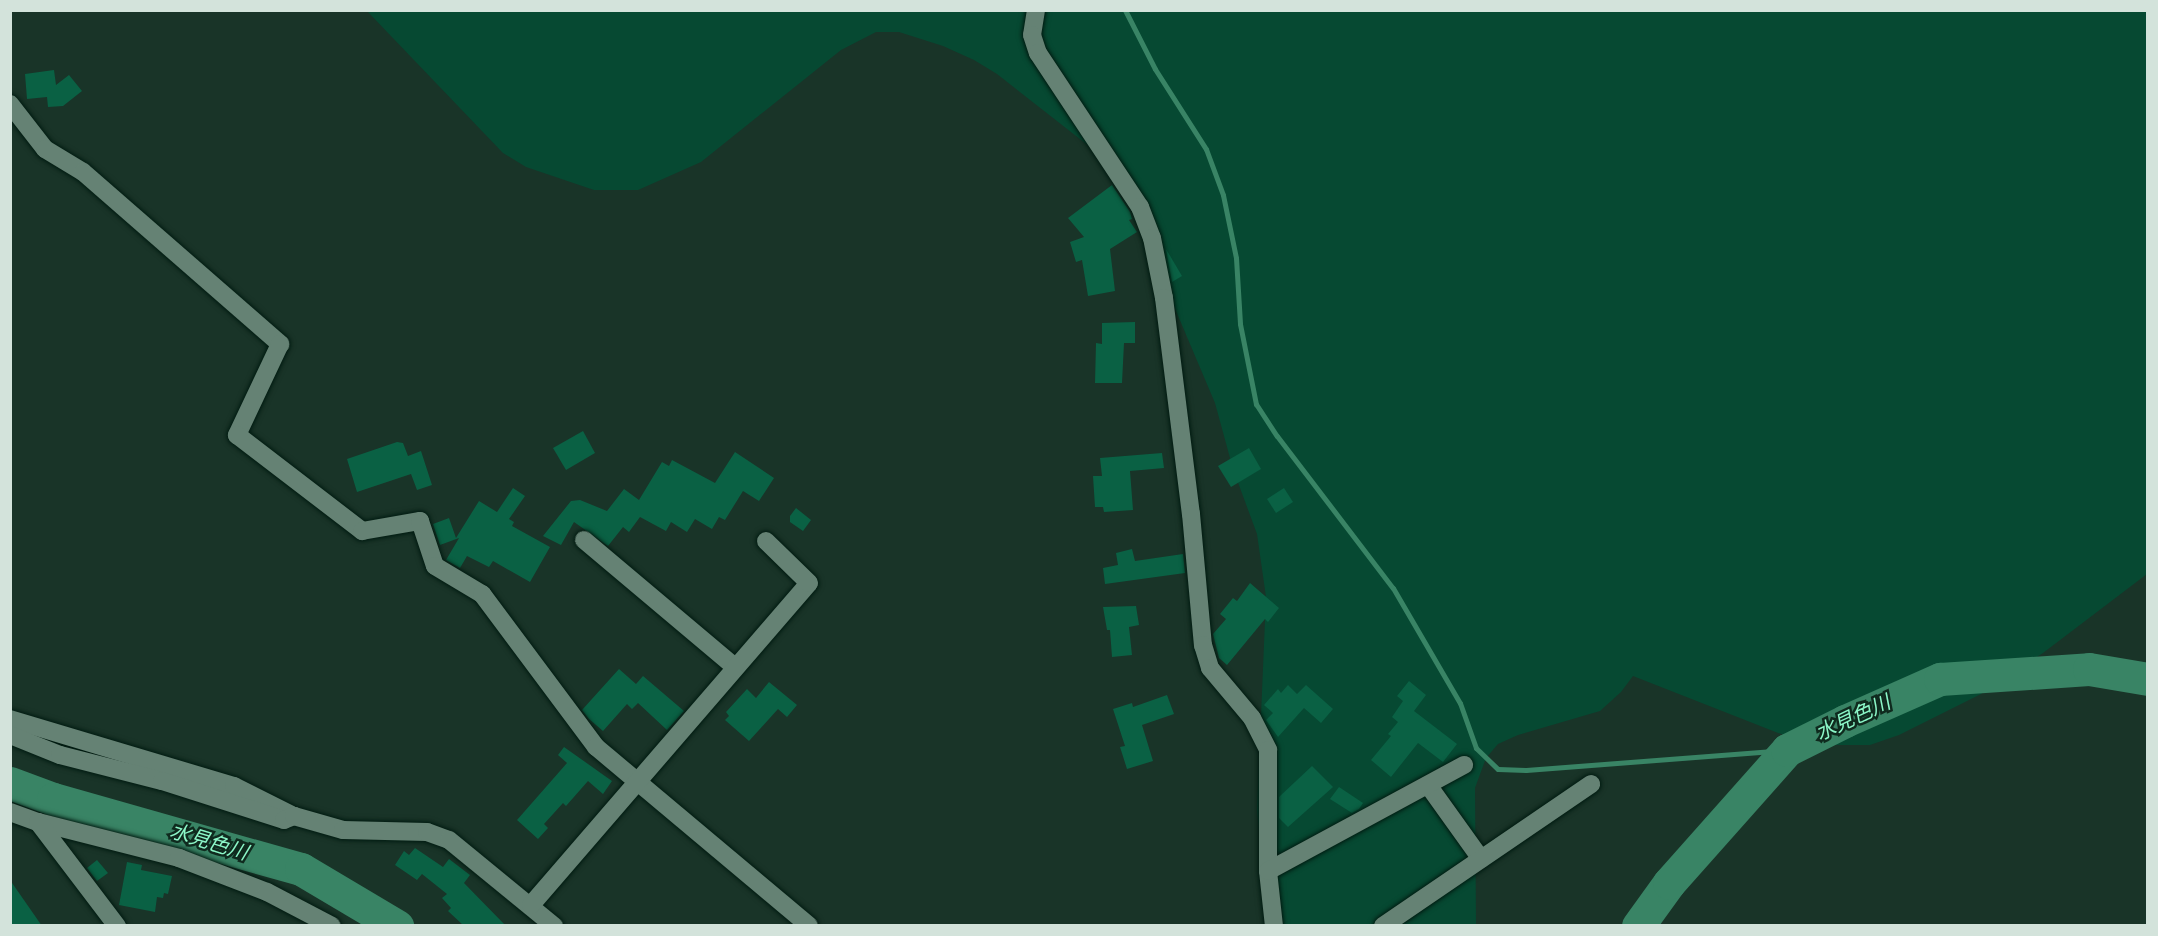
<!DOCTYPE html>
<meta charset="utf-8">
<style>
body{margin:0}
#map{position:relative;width:2158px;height:936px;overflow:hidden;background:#193428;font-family:"Nunito Sans","Noto Sans JP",sans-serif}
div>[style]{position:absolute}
.green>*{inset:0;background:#064932}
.stream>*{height:5px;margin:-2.5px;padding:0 2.5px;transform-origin:2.5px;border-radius:2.5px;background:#398465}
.river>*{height:33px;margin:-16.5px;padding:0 16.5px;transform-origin:16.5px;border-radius:16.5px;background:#398465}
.building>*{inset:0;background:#0a6144}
.roads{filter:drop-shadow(0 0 2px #011b11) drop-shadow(0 0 2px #011b11)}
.minor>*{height:18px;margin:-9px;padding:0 9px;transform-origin:9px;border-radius:9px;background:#658274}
span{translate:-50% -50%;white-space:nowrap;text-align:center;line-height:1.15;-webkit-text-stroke:5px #0f2a1e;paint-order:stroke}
.water-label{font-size:20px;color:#8cf7c8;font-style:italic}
.frame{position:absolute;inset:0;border:12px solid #d3e3db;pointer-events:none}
</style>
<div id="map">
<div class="green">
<i style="clip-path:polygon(367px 11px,2147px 11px,2147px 574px,2043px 653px,1981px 694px,1899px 735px,1870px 745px,1809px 745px,1633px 676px,1621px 692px,1600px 711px,1518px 735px,1498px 744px,1486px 758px,1475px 788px,1476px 925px,1283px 925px,1263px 873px,1257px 810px,1266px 597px,1257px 534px,1233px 469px,1215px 403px,1123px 186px,1094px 150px,997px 74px,974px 60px,943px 46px,899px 32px,876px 32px,841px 50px,701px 162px,638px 190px,594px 190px,526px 167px,503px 153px)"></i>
</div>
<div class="stream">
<i style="left:1125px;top:10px;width:66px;rotate:63deg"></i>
<i style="left:1155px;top:69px;width:95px;rotate:57.5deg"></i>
<i style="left:1206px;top:149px;width:49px;rotate:69.7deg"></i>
<i style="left:1223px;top:195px;width:64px;rotate:78.3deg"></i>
<i style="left:1236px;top:258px;width:66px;rotate:86.5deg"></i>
<i style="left:1240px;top:324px;width:82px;rotate:78.7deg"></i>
<i style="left:1256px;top:404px;width:38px;rotate:57deg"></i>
<i style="left:1277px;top:436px;width:191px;rotate:52.7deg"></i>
<i style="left:1393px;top:588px;width:133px;rotate:59.8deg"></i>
<i style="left:1460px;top:703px;width:48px;rotate:70.4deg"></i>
<i style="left:1476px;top:748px;width:30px;rotate:44deg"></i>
<i style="left:1498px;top:769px;width:28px;rotate:2deg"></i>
<i style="left:1526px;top:770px;width:262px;rotate:-4.4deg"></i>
</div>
<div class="river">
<i style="left:10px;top:783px;width:46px;rotate:20.4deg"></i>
<i style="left:53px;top:799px;width:258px;rotate:15.8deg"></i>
<i style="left:301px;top:869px;width:112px;rotate:30.7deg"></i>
<i style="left:1638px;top:926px;width:53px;rotate:-54.2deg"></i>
<i style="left:1669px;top:883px;width:178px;rotate:-48.4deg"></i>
<i style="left:1787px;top:750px;width:65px;rotate:-26.6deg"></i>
<i style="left:1845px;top:721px;width:104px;rotate:-23.9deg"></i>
<i style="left:1940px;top:679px;width:149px;rotate:-3.8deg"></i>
<i style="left:2089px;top:669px;width:60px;rotate:9.6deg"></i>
</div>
<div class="building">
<i style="clip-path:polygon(54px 70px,56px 85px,69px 75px,82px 91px,63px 106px,48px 107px,47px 97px,27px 99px,25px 74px)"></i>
<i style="clip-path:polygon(1112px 185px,1130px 212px,1132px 219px,1129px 220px,1137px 232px,1110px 249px,1115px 291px,1088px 296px,1082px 260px,1076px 262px,1070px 242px,1084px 237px,1068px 218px)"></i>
<i style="clip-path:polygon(1166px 249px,1182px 276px,1172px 282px)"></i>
<i style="clip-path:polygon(1135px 322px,1135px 343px,1124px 343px,1122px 383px,1095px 383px,1096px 343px,1102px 344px,1102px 323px)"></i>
<i style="clip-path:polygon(583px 431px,595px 453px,566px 470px,553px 448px)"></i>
<i style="clip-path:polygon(397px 442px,403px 443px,408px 456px,421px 451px,432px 485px,417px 490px,411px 474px,357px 492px,347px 459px)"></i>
<i style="clip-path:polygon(1249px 448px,1261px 469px,1231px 487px,1218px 466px)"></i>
<i style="clip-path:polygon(735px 452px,774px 478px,759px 501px,743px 491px,725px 520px,719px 517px,712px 529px,695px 519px,687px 532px,671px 522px,666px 531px,640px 517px,629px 532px,623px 527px,608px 546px,574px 522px,561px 545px,543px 536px,571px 501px,580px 500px,607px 511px,624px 489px,639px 500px,662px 462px,669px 466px,672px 460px,715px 483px)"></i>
<i style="clip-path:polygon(1162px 453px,1164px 468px,1130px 471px,1133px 510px,1104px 512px,1103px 507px,1095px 507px,1093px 476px,1102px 476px,1100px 458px)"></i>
<i style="clip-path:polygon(513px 488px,525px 496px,509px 519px,514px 522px,512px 526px,550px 547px,530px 582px,493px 561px,489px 567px,467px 556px,460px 568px,446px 560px,459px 538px,440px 545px,433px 524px,449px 518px,456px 538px,479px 501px,497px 512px)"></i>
<i style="clip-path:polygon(1284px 488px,1293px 502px,1276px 513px,1267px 499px)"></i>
<i style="clip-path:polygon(796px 508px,811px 520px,803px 531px,790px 522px,790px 516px)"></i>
<i style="clip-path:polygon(1132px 549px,1135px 561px,1183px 554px,1185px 573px,1105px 584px,1103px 568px,1118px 565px,1116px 553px)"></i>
<i style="clip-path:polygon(1250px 583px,1279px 608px,1268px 622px,1265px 619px,1227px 665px,1219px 658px,1213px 634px,1226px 619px,1220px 614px,1233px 598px,1237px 601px)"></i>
<i style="clip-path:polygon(1136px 606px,1139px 625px,1129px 627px,1132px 655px,1112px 657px,1110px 630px,1107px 630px,1103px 607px)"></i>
<i style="clip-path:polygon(619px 669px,636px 684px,643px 676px,684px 711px,667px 730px,638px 703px,632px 709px,627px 704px,603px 731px,589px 719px,582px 710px)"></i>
<i style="clip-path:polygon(1409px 681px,1426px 695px,1414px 711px,1457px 744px,1443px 762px,1418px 743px,1391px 777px,1371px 760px,1391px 736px,1388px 734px,1398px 722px,1392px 717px,1403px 701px,1397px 696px)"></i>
<i style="clip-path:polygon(769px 682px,797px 705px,787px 717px,778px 709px,749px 741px,725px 720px,729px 716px,726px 712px,747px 689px,756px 698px)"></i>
<i style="clip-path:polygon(1288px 685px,1297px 694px,1306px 685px,1333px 709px,1321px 723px,1304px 708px,1278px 737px,1266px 720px,1273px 713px,1264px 705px,1278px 689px,1281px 693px)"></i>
<i style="clip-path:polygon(1167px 695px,1174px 714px,1142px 725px,1153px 761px,1127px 769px,1120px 747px,1125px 746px,1113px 709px,1132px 703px,1133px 707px)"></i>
<i style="clip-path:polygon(564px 747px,612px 781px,603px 794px,588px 781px,566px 806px,563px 803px,544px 824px,548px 828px,538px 839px,517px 820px,567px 763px,558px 755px)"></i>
<i style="clip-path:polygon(1312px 766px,1333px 787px,1288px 827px,1279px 818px,1279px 797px)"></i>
<i style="clip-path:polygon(1339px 787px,1363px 803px,1359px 809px,1352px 813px,1330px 799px)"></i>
<i style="clip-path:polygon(415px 848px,443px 867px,449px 859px,470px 875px,464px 883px,506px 926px,464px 926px,448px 911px,451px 908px,442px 898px,447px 894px,422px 874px,417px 880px,395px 865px,404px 851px,409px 855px)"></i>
<i style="clip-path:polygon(97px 860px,108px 873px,97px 881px,87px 868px)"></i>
<i style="clip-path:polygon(127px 862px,142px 865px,141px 870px,172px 876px,168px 894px,164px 893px,163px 898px,157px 897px,155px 912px,119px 905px)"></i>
<i style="clip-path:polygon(10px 880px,42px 926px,10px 926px)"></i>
</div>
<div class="roads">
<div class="minor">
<i style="left:1036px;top:10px;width:25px;rotate:99deg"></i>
<i style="left:1032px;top:35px;width:19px;rotate:72deg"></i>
<i style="left:1038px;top:53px;width:185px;rotate:56.5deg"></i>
<i style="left:1140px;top:207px;width:33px;rotate:69deg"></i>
<i style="left:1152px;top:238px;width:61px;rotate:78.7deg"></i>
<i style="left:1164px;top:298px;width:218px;rotate:82.9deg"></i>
<i style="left:1191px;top:514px;width:132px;rotate:84.8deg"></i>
<i style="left:1203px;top:645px;width:24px;rotate:73deg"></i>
<i style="left:1210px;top:668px;width:65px;rotate:50deg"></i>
<i style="left:1252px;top:718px;width:36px;rotate:63deg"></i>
<i style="left:1268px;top:750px;width:121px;rotate:90deg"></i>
<i style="left:1268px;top:871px;width:55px;rotate:83.8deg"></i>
<i style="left:10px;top:104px;width:57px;rotate:52.1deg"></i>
<i style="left:45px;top:149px;width:44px;rotate:31.2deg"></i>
<i style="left:83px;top:172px;width:262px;rotate:41.1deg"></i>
<i style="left:280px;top:344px;width:101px;rotate:115.3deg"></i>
<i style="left:237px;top:435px;width:158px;rotate:37.5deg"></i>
<i style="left:362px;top:531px;width:59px;rotate:-9.8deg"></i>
<i style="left:420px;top:521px;width:47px;rotate:71.6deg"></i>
<i style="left:435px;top:566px;width:55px;rotate:30.8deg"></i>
<i style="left:482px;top:594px;width:191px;rotate:53.3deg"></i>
<i style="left:596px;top:747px;width:278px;rotate:40deg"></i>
<i style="left:584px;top:540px;width:197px;rotate:40.1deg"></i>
<i style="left:10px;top:719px;width:234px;rotate:16.7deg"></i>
<i style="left:234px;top:786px;width:63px;rotate:26.6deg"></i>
<i style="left:10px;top:735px;width:54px;rotate:21.8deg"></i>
<i style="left:60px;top:755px;width:105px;rotate:14.3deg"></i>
<i style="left:162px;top:781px;width:128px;rotate:17.7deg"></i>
<i style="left:284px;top:820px;width:11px;rotate:-22deg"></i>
<i style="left:294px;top:816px;width:51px;rotate:15.9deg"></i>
<i style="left:343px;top:830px;width:84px;rotate:1.4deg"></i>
<i style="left:427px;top:832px;width:23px;rotate:20deg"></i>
<i style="left:449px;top:840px;width:136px;rotate:39.3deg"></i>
<i style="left:1428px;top:785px;width:91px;rotate:54.4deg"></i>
<i style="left:10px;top:812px;width:30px;rotate:20deg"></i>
<i style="left:38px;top:822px;width:146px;rotate:14.3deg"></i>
<i style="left:179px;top:858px;width:94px;rotate:21.1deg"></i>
<i style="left:267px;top:892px;width:73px;rotate:27.6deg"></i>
<i style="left:38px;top:822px;width:131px;rotate:52.8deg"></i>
<i style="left:1268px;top:871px;width:223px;rotate:-28.4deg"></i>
<i style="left:531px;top:905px;width:425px;rotate:-49.2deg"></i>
<i style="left:809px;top:583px;width:60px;rotate:-135.7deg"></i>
<i style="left:1383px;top:926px;width:252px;rotate:-34.3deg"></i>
</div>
</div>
<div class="water-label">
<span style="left:1853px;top:718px;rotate:-25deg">水見色川</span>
<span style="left:209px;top:842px;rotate:17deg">水見色川</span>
</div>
<div class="frame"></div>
</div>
